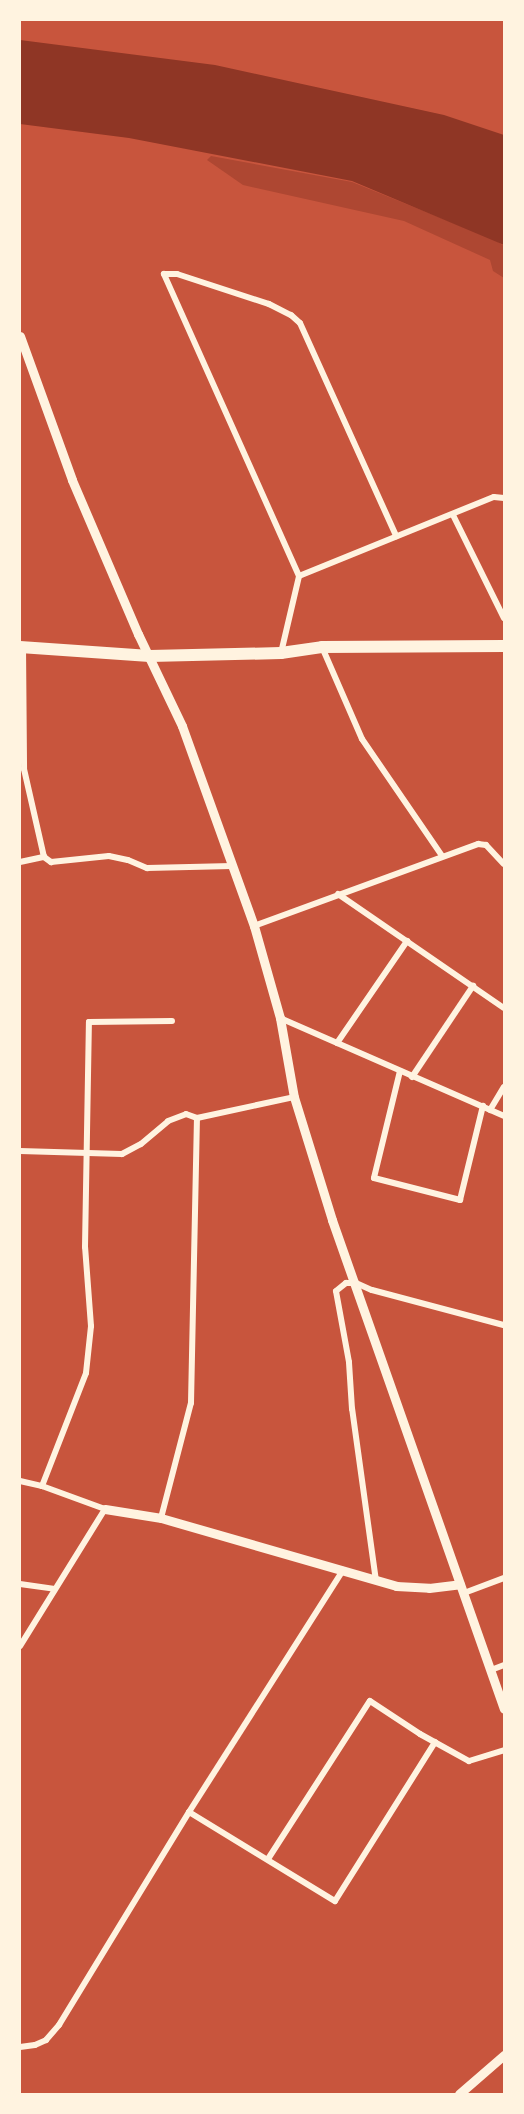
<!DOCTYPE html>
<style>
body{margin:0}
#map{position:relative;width:524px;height:2114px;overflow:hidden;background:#c8553d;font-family:"PT Sans Narrow",sans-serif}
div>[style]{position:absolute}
.green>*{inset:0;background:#ae4732}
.water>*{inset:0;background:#8f3625}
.minor>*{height:6px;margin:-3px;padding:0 3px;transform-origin:3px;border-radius:3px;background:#fff3e0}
.tertiary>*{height:9px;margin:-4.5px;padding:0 4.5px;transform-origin:4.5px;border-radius:4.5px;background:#fff3e0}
.trunk>*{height:12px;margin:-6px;padding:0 6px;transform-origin:6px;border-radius:6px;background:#fff3e0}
span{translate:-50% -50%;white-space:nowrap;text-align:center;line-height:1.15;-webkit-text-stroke:4.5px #fff3e0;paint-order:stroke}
.frame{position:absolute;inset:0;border:21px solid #fff3e0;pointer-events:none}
</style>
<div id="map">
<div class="green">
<i style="clip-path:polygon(211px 156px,352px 182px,495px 240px,504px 246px,504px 278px,493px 271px,490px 260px,404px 221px,243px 185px,207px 160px)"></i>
</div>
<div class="water">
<i style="clip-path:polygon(20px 40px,215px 65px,444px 115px,504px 135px,504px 245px,352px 181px,129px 138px,20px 124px)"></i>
</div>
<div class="minor">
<i style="left:453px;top:515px;width:115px;rotate:63.7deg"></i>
<i style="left:299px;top:576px;width:210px;rotate:-22.1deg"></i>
<i style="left:494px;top:497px;width:10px;rotate:6deg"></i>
<i style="left:23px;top:647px;width:122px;rotate:89.5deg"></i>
<i style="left:24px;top:769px;width:90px;rotate:77.2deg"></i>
<i style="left:322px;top:647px;width:100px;rotate:66.5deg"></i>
<i style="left:362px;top:739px;width:142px;rotate:55.6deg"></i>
<i style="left:281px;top:653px;width:79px;rotate:-76.8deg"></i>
<i style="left:299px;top:576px;width:331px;rotate:-114.1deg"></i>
<i style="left:164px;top:274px;width:13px"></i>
<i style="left:177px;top:274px;width:97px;rotate:18.1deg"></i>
<i style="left:269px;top:304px;width:25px;rotate:27deg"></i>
<i style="left:291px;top:315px;width:12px;rotate:42deg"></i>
<i style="left:300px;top:323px;width:234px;rotate:65.7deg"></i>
<i style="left:20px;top:862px;width:25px;rotate:-12deg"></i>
<i style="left:44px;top:857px;width:9px;rotate:36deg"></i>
<i style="left:51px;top:862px;width:58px;rotate:-5.9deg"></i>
<i style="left:109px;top:856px;width:19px;rotate:12deg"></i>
<i style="left:128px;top:860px;width:21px;rotate:23deg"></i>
<i style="left:147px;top:868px;width:85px;rotate:-1.3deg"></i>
<i style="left:338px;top:894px;width:201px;rotate:34.5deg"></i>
<i style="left:254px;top:926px;width:239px;rotate:-20.1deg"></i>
<i style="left:478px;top:844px;width:8px;rotate:7deg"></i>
<i style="left:486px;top:845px;width:26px;rotate:47deg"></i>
<i style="left:280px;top:1018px;width:244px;rotate:23.6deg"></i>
<i style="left:337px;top:1043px;width:124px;rotate:-55.5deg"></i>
<i style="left:400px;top:1071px;width:110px;rotate:103.7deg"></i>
<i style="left:374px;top:1178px;width:89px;rotate:14.3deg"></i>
<i style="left:460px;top:1200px;width:97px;rotate:-76.3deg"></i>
<i style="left:412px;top:1077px;width:110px;rotate:-56.2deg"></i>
<i style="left:490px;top:1110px;width:27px;rotate:-59deg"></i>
<i style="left:20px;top:1151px;width:102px;rotate:1.7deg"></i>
<i style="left:122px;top:1154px;width:21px;rotate:-28deg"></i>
<i style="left:141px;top:1144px;width:35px;rotate:-40deg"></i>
<i style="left:168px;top:1121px;width:19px;rotate:-21deg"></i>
<i style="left:186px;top:1114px;width:12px;rotate:20deg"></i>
<i style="left:197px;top:1118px;width:99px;rotate:-12.2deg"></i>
<i style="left:20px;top:1481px;width:23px;rotate:13deg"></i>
<i style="left:42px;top:1486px;width:67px;rotate:20.1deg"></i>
<i style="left:105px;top:1509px;width:161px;rotate:121.8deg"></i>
<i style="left:42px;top:1486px;width:121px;rotate:-68.7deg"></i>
<i style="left:86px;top:1373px;width:47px;rotate:-83.9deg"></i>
<i style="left:91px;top:1326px;width:79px;rotate:-94.3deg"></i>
<i style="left:85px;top:1247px;width:225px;rotate:-89deg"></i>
<i style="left:89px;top:1022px;width:83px;rotate:-0.7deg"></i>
<i style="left:161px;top:1518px;width:119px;rotate:-75.4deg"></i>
<i style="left:191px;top:1403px;width:285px;rotate:-88.8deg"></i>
<i style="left:376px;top:1581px;width:174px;rotate:-97.9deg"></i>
<i style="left:352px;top:1409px;width:47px;rotate:-93.7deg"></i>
<i style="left:349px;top:1362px;width:72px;rotate:-100.4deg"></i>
<i style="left:336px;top:1291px;width:13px;rotate:-39deg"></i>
<i style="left:346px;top:1283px;width:10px"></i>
<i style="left:356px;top:1283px;width:17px;rotate:24deg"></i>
<i style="left:372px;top:1290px;width:137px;rotate:14.9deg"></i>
<i style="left:20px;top:1584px;width:35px;rotate:8deg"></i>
<i style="left:464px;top:1593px;width:43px;rotate:-20.6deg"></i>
<i style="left:491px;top:1670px;width:14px;rotate:-21deg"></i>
<i style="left:189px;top:1812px;width:171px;rotate:31.4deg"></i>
<i style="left:335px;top:1901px;width:188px;rotate:-57.8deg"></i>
<i style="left:268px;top:1859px;width:188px;rotate:-57.2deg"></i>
<i style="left:370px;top:1701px;width:60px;rotate:33.4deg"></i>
<i style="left:420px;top:1734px;width:56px;rotate:28.9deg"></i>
<i style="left:469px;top:1761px;width:37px;rotate:-17deg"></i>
<i style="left:20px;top:2047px;width:15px;rotate:-8deg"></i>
<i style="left:35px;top:2045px;width:12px;rotate:-24deg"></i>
<i style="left:46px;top:2040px;width:20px;rotate:-49deg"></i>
<i style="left:59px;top:2025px;width:250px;rotate:-58.6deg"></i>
<i style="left:189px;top:1812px;width:287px;rotate:-57.5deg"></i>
</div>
<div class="tertiary">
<i style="left:20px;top:336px;width:153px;rotate:70.1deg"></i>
<i style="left:72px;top:480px;width:168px;rotate:66.8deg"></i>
<i style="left:138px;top:634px;width:102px;rotate:64.4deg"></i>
<i style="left:182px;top:726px;width:213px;rotate:70.2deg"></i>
<i style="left:254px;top:926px;width:96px;rotate:74.2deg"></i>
<i style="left:280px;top:1018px;width:80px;rotate:80deg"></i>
<i style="left:294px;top:1097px;width:129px;rotate:72.8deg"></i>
<i style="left:332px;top:1220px;width:518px;rotate:70.62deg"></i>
<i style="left:105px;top:1509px;width:57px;rotate:9.1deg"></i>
<i style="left:161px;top:1518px;width:245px;rotate:16.1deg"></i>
<i style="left:396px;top:1586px;width:33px;rotate:3deg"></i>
<i style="left:429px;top:1588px;width:31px;rotate:-7deg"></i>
<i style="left:459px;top:2094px;width:60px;rotate:-40.9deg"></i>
</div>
<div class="trunk">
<i style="left:20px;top:647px;width:130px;rotate:4deg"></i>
<i style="left:150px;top:656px;width:131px;rotate:-1.3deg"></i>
<i style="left:281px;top:653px;width:41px;rotate:-8.3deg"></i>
<i style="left:322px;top:647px;width:182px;rotate:-0.3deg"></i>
</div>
<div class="frame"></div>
</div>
